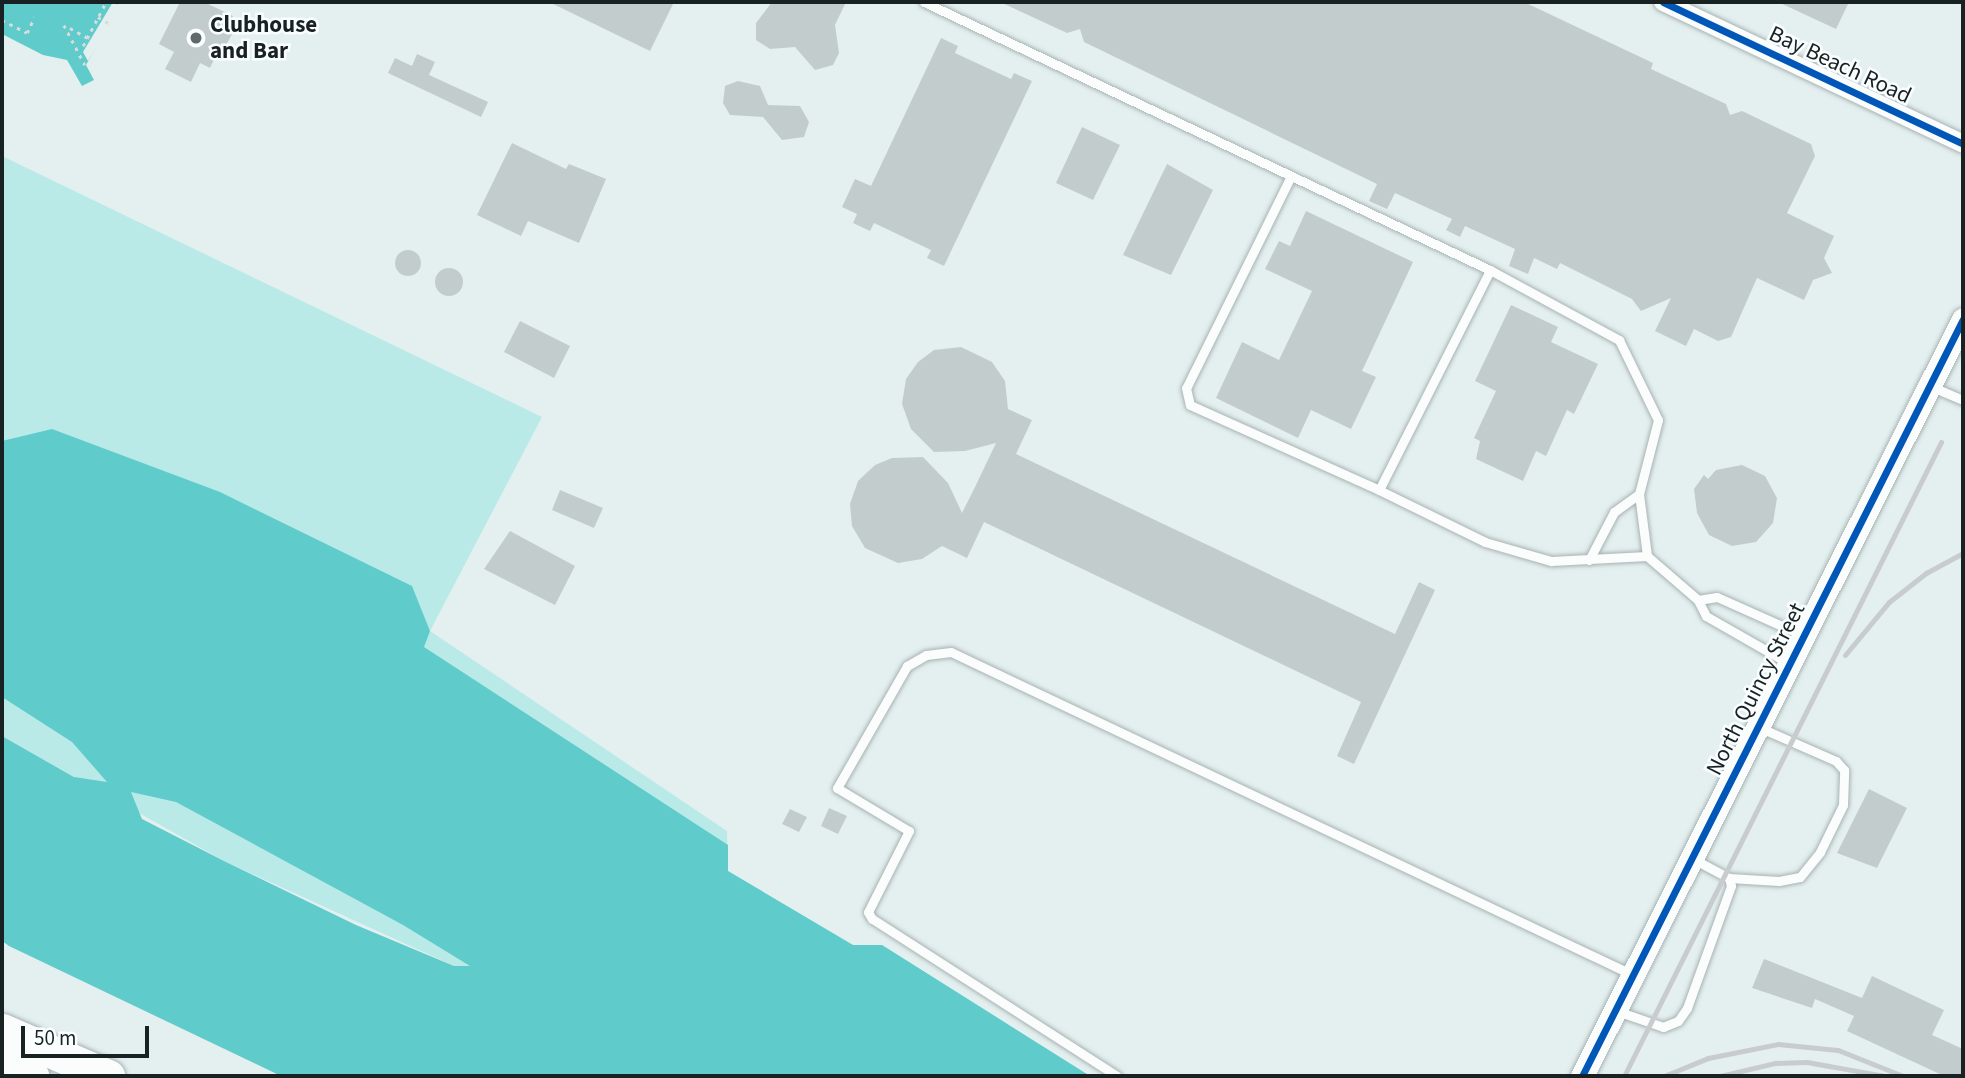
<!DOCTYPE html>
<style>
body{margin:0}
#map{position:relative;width:1965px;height:1078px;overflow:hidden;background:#e4f0f0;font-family:"Source Sans 3",sans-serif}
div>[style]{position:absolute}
.green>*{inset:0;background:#baeae8}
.water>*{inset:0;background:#5fcccb}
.pier>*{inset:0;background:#e4f0f0}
.building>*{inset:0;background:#c2cccc}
.round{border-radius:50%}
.path>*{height:2.5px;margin-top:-1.25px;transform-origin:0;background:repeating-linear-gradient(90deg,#d8dcdc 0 3.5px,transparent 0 8.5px)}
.roads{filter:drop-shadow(0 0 2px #a9b2b2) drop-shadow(0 0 2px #a9b2b2)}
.service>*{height:9px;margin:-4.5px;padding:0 4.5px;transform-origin:4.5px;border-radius:4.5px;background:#fbfdfd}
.minor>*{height:18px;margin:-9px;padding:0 9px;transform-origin:9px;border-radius:9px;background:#fbfdfd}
.tertiary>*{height:23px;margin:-11.5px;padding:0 11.5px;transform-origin:11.5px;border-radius:11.5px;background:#fbfdfd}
.motorway>*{height:33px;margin:-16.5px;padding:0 16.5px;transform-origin:16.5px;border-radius:16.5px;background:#fbfdfd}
.rail>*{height:5px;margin:-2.5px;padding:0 2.5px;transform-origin:2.5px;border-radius:2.5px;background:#c9cccc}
.cycleway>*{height:7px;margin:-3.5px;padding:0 3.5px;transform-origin:3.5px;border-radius:3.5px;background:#0057b8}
.dots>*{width:19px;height:19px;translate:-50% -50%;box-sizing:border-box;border:4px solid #fafefe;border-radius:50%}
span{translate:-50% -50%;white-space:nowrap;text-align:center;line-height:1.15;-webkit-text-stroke:5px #fafefe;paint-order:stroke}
.poi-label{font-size:23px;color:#192222;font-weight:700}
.left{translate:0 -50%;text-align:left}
.street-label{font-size:23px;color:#192222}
.frame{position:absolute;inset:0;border:4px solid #192222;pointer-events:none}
.scale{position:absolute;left:21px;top:1026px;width:128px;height:32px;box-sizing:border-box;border:4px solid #192222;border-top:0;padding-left:9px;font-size:21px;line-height:24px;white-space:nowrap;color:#192222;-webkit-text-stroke:5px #fafefe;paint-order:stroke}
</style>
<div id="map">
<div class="green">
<i style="clip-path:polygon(2px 156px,542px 417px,430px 631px,727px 831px,728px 871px,853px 945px,882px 945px,1090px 1076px,454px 966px,226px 862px,2px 736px)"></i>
</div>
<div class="water">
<i style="clip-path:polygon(2px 2px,121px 2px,86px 65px,94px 80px,82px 86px,67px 60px,43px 55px,2px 34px)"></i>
<i style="clip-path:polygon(evenodd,52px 429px,220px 492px,412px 586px,430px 631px,424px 647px,728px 845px,728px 871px,853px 945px,882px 945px,1090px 1076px,281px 1076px,9px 946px,2px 941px,2px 736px,74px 777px,107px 782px,72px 742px,2px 697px,2px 441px,52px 429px,131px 792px,176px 802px,403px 925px,470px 966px,454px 966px,356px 925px,226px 862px,142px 819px,131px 792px)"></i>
</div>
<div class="pier">
<i style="clip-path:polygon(113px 2px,124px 2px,88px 61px,83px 52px)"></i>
</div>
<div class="building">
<i style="clip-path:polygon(180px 2px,204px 2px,233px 16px,227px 29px,233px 32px,222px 53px,218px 51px,210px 68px,200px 63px,191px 82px,165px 69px,174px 52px,159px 44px)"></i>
<i style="clip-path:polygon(549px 2px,674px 2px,650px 51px)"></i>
<i style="clip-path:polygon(772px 2px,846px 2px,835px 25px,839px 53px,833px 65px,815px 70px,795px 47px,770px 49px,756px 40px,756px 23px)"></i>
<i style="clip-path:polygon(1000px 2px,1524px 2px,1653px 63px,1651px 69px,1726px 104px,1730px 115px,1742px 111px,1811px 144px,1815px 156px,1787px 213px,1834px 236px,1824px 258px,1832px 273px,1813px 280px,1804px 300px,1757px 278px,1731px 337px,1718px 341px,1694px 329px,1686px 346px,1655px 331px,1671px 298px,1641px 311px,1632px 299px,1560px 263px,1557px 269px,1534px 258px,1528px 274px,1509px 266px,1515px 249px,1465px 226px,1460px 237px,1446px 230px,1452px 219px,1395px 193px,1387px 209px,1369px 201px,1377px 184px,1084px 42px,1080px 29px,1067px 33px)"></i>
<i style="clip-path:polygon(1778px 2px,1849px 2px,1836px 29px)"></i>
<i style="clip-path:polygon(941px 38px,958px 46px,955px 53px,1011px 79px,1014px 73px,1032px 81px,944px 266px,927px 258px,931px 250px,874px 223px,870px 231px,853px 223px,857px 214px,842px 207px,855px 179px,871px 186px)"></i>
<i style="clip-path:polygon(417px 54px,435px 62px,429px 75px,488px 102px,481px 117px,388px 73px,395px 58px,412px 66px)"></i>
<i style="clip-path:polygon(738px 81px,760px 86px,768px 105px,800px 106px,809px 122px,804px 137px,782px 140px,763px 117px,730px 115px,723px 103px,725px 86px)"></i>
<i style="clip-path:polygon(1082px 127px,1120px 145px,1093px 200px,1056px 183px)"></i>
<i style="clip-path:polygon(512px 143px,566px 169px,569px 164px,606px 179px,579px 243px,528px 221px,521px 236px,477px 215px)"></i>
<i style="clip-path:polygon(1167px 164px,1213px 190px,1171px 275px,1123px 255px)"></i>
<i style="clip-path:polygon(1306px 211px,1413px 262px,1362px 371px,1376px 377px,1351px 429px,1311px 410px,1298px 438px,1216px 398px,1242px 342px,1279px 360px,1312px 291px,1265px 269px,1279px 241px,1290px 246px)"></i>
<i class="round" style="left:395px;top:250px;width:26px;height:26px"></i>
<i class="round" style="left:435px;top:268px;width:28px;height:28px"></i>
<i style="clip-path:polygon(1511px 305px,1558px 327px,1551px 342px,1598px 364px,1574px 414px,1567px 410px,1546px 456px,1536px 451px,1523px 481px,1476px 459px,1480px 441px,1474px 438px,1496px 391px,1475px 381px)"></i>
<i style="clip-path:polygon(520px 321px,570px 346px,554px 378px,504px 352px)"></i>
<i style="clip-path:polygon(961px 347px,992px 362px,1005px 381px,1008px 409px,1032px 420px,1016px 454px,1395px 634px,1419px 582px,1435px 590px,1354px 764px,1337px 756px,1361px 702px,984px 522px,967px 558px,942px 546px,922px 559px,898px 563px,865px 548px,852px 526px,850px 504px,858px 481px,875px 465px,892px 458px,923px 457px,948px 483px,962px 513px,975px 487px,996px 443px,965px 451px,934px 452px,911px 429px,902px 404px,906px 379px,918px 362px,934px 350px)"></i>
<i style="clip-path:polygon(1742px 465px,1765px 476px,1777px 498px,1773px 523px,1756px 542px,1732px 546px,1709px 535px,1697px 513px,1694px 489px,1704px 475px,1708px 479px,1716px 470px)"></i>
<i style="clip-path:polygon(560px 490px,603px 508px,594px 528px,552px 510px)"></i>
<i style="clip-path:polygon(510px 531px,575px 566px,555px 605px,484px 569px)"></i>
<i style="clip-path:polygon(1869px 789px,1907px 808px,1877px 868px,1837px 853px)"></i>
<i style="clip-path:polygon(829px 808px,847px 816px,838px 834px,821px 826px)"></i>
<i style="clip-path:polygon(790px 809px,807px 817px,799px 832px,782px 824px)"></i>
<i style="clip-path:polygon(1764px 959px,1862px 998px,1872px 976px,1944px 1010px,1932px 1035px,1963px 1049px,1963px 1076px,1944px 1076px,1847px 1031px,1854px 1016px,1815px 999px,1812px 1008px,1752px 988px)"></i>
</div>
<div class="path">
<i style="left:115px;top:2px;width:8px;rotate:23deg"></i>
<i style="left:98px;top:17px;width:14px;rotate:30deg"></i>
<i style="left:2px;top:20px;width:28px;rotate:27deg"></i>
<i style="left:27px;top:33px;width:17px;rotate:-65deg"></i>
<i style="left:64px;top:25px;width:45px;rotate:62.3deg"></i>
<i style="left:70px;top:28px;width:21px;rotate:29deg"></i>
<i style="left:83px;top:46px;width:50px;rotate:-62.4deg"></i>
</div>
<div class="roads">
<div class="service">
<i style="left:924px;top:2px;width:626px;rotate:25.34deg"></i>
<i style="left:1490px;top:270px;width:147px;rotate:28.5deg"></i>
<i style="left:1619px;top:340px;width:89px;rotate:64deg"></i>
<i style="left:1658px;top:420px;width:76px;rotate:104.4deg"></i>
<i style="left:1639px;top:494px;width:63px;rotate:82.6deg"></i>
<i style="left:1647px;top:556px;width:67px;rotate:40.8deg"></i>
<i style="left:1290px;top:178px;width:234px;rotate:116.3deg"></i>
<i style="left:1186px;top:388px;width:17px;rotate:77deg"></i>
<i style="left:1190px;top:405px;width:207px;rotate:24.2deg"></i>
<i style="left:1379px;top:490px;width:246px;rotate:-63.2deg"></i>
<i style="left:1930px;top:386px;width:36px;rotate:23deg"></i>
<i style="left:1379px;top:490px;width:118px;rotate:26.1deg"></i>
<i style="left:1485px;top:542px;width:69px;rotate:16.1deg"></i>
<i style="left:1551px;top:561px;width:96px;rotate:-3deg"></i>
<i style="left:1589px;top:560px;width:54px;rotate:-62.5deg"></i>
<i style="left:1614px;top:512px;width:31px;rotate:-36deg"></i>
<i style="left:1790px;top:664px;width:97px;rotate:-150.3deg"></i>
<i style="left:1706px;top:616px;width:18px;rotate:-117deg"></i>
<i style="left:1698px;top:600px;width:19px;rotate:-9deg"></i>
<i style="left:1717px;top:597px;width:93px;rotate:24.1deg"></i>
<i style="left:1729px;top:878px;width:50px;rotate:3.4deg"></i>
<i style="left:1779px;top:881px;width:21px;rotate:-11deg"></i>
<i style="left:1800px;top:877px;width:32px;rotate:-51deg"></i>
<i style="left:1820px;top:852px;width:52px;rotate:-63.9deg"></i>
<i style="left:1843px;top:805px;width:35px;rotate:-88deg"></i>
<i style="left:1844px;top:770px;width:12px;rotate:-132deg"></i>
<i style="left:1836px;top:761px;width:85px;rotate:-156.4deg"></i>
<i style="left:1617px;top:1011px;width:49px;rotate:19.2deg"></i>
<i style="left:1663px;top:1027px;width:16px;rotate:-22deg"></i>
<i style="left:1678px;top:1021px;width:16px;rotate:-55deg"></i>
<i style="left:1687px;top:1008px;width:130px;rotate:-70.2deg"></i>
<i style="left:1731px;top:886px;width:8px;rotate:-104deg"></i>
<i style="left:1729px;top:878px;width:40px;rotate:-152deg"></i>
<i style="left:1117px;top:1076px;width:291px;rotate:-147.3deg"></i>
<i style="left:872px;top:919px;width:8px;rotate:-120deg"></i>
<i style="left:868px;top:912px;width:91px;rotate:-63.2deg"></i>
<i style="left:909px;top:831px;width:84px;rotate:-149.2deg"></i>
<i style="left:837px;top:788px;width:141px;rotate:-60.2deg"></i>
<i style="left:907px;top:666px;width:22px;rotate:-30deg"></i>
<i style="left:926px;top:655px;width:25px;rotate:-7deg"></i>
<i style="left:951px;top:652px;width:755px;rotate:25.34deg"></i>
</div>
<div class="minor">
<i style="left:1663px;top:2px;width:332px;rotate:25.3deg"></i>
</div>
<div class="tertiary">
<i style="left:1582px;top:1076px;width:847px;rotate:-63.28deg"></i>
</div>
<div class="motorway">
<i style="left:2px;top:1030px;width:116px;rotate:23.5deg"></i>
<i style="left:2px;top:1063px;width:33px;rotate:23deg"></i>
</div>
</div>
<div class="rail">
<i style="left:1845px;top:655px;width:69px;rotate:-50.3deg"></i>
<i style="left:1889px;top:602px;width:47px;rotate:-38.1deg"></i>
<i style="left:1926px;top:573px;width:42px;rotate:-28.4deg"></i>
<i style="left:1624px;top:1076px;width:709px;rotate:-63.43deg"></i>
<i style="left:1664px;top:1076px;width:48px;rotate:-22.2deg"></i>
<i style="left:1708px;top:1058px;width:71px;rotate:-11.3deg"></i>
<i style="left:1778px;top:1044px;width:60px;rotate:5.7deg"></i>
<i style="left:1838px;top:1050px;width:70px;rotate:21.8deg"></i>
<i style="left:1720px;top:1076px;width:57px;rotate:-13.3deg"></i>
<i style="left:1775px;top:1063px;width:32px;rotate:-2deg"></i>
<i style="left:1807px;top:1062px;width:79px;rotate:10.2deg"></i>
</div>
<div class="cycleway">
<i style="left:1663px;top:2px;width:332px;rotate:25.3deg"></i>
<i style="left:1582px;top:1076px;width:847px;rotate:-63.28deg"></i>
</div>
<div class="dots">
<i style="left:196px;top:38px;background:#606a6a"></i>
</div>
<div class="poi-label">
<span class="left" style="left:210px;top:38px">Clubhouse<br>and Bar</span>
</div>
<div class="street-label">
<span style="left:1840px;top:65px;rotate:25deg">Bay Beach Road</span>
<span style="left:1756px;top:689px;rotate:-63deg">North Quincy Street</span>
</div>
<div class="frame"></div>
<div class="scale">50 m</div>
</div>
